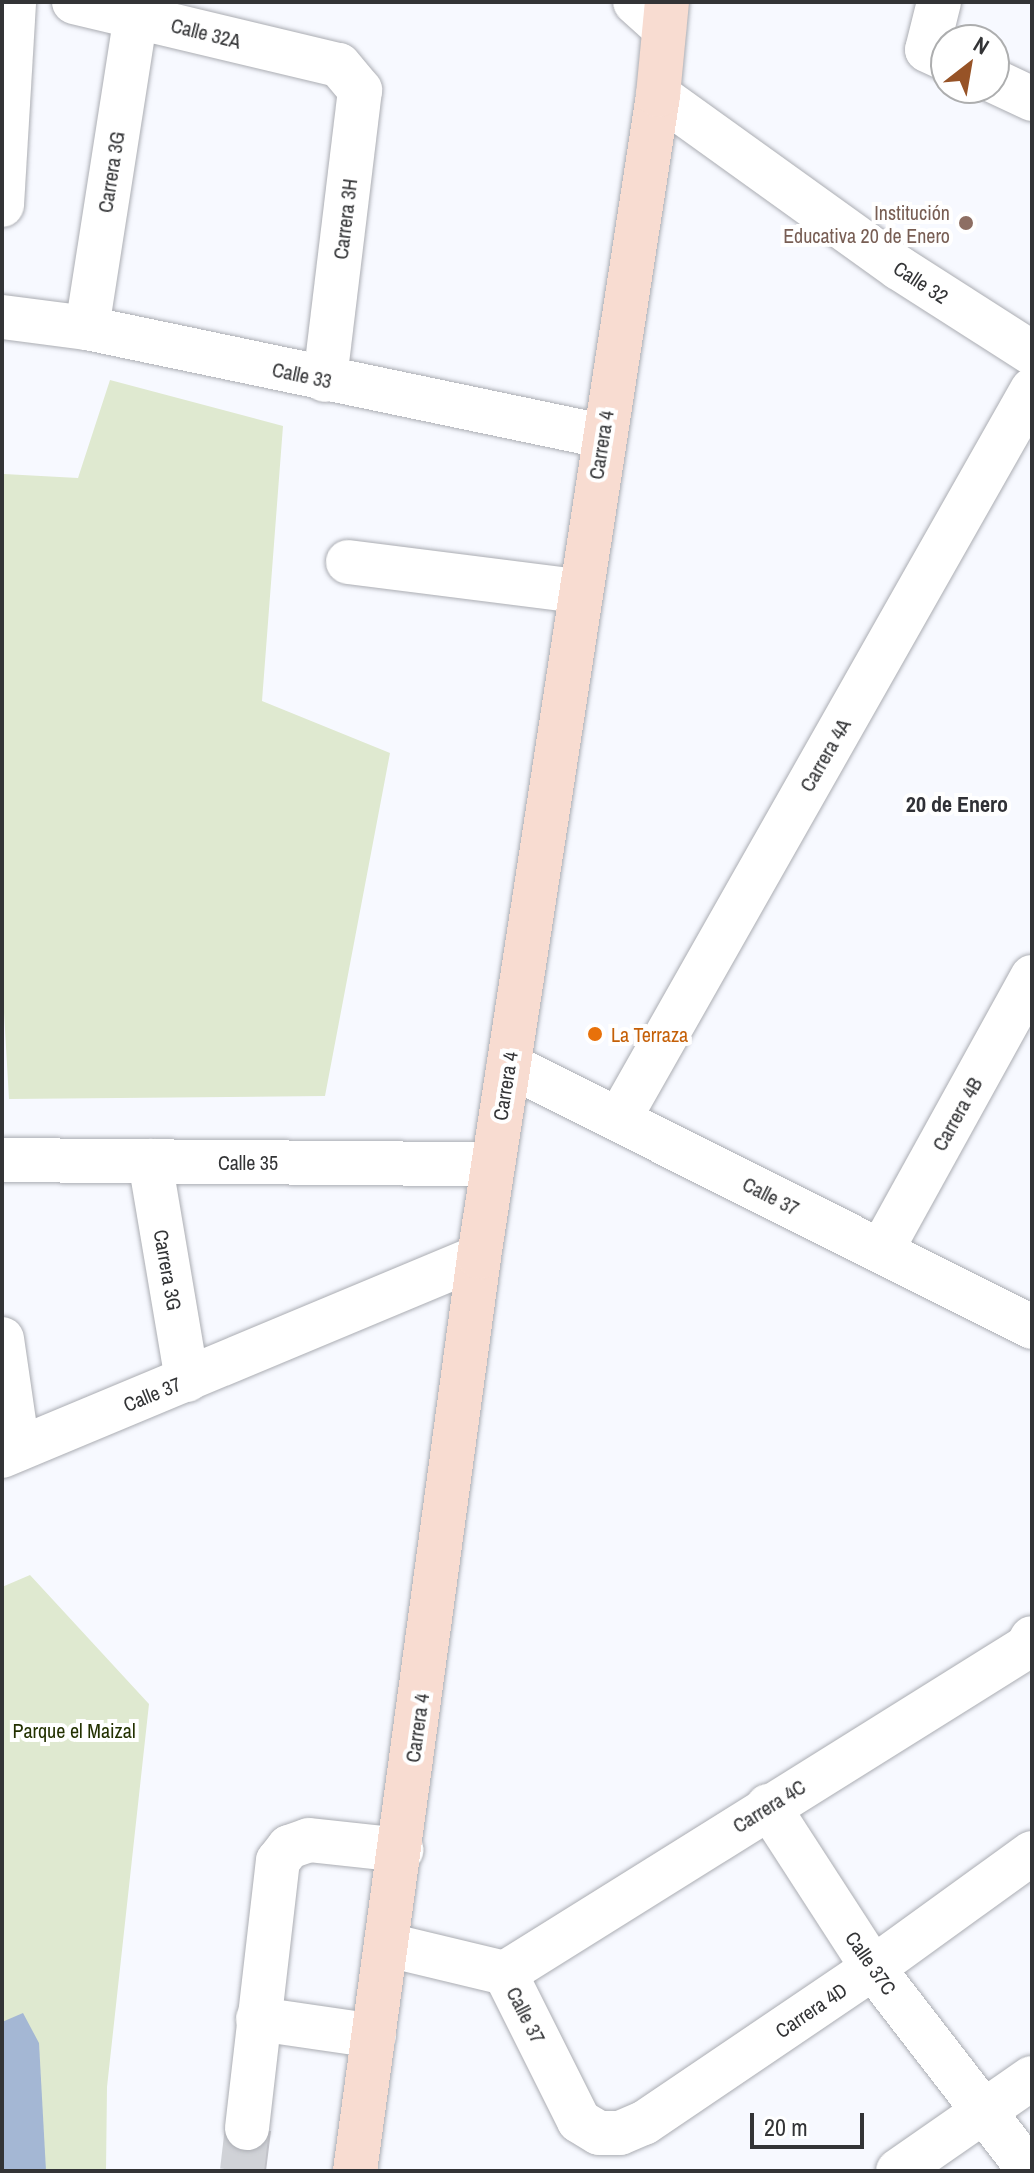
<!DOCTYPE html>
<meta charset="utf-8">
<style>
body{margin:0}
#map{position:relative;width:1034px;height:2173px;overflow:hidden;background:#f7f9ff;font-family:"Archivo Narrow",sans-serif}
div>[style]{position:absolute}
.green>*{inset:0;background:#dfe9d0}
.water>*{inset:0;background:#a4b7d4}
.building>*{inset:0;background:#c2c3c9}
.minor-tunnel>*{height:44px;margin-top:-22px;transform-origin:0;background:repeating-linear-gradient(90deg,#d0d2d7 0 44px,transparent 0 66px)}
.roads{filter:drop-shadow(0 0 2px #abadb3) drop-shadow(0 0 2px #abadb3)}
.minor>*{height:44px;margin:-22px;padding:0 22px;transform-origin:22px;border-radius:22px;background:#fff}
.major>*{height:44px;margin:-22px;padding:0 22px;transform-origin:22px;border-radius:22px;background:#f8dcd1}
.dots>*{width:22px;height:22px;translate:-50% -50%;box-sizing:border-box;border:4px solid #fff;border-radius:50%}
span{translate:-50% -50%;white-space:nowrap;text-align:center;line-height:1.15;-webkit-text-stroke:8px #fff;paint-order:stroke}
.street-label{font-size:20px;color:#333436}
.education-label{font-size:20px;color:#785e54}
.right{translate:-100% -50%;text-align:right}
.food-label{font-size:20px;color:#c56008}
.left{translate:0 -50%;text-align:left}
.park-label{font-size:20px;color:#233100}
.neighbourhood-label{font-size:22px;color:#303136;font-weight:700}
.frame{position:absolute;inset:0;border:4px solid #333436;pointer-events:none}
.north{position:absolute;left:930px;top:24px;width:80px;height:80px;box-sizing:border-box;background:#fff;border:2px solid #adaeaf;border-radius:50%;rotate:31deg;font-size:22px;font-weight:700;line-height:32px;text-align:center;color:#333436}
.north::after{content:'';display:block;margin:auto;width:28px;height:36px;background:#975327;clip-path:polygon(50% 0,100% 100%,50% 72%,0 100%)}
.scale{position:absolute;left:750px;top:2113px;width:114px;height:36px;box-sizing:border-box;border:4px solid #333436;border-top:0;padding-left:10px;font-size:24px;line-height:28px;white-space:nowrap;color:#333436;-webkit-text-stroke:6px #fff;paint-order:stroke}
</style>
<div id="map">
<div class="green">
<i style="clip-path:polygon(110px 380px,283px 426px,262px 701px,390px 753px,325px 1096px,9px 1099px,2px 978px,4px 474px,78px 478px)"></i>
<i style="clip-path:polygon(30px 1575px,149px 1704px,107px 2087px,106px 2171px,2px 2171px,2px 1587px)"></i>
</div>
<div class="water">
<i style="clip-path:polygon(23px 2013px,39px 2043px,46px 2171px,2px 2171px,2px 2022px)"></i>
</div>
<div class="building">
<i style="clip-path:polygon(231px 2127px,271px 2131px,266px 2171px,225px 2171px)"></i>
</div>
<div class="minor-tunnel">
<i style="left:242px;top:2171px;width:43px;rotate:-83.4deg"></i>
</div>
<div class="roads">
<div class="minor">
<i style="left:74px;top:2px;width:272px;rotate:13.4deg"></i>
<i style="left:339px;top:65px;width:33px;rotate:50deg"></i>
<i style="left:360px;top:90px;width:292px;rotate:96.9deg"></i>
<i style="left:635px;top:2px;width:39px;rotate:42deg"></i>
<i style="left:939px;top:2px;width:49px;rotate:104deg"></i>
<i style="left:927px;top:50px;width:21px;rotate:25deg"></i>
<i style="left:994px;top:81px;width:42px;rotate:25.3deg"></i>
<i style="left:658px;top:95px;width:297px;rotate:35.7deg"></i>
<i style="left:899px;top:268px;width:158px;rotate:32.6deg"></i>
<i style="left:2px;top:205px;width:203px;rotate:-86.6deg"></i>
<i style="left:2px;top:317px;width:86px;rotate:7.4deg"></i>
<i style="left:87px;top:328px;width:526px;rotate:11.84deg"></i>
<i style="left:87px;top:328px;width:317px;rotate:-81.1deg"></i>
<i style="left:348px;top:562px;width:233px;rotate:7.2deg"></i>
<i style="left:509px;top:1065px;width:585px;rotate:26.61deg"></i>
<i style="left:619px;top:1119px;width:838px;rotate:-60.47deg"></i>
<i style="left:2px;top:1160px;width:491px;rotate:0.5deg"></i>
<i style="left:150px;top:1161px;width:222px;rotate:80.4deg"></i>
<i style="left:881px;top:1251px;width:313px;rotate:-61.1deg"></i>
<i style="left:2px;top:1339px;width:111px;rotate:81.7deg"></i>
<i style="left:2px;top:1456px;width:517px;rotate:-22.65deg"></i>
<i style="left:768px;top:1806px;width:193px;rotate:57.1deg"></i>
<i style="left:873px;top:1968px;width:257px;rotate:52.3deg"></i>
<i style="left:388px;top:1945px;width:120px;rotate:13.5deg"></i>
<i style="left:505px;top:1973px;width:165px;rotate:63.4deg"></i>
<i style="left:579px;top:2121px;width:23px;rotate:31deg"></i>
<i style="left:599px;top:2133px;width:21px"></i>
<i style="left:620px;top:2133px;width:26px;rotate:-23deg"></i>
<i style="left:644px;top:2123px;width:277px;rotate:-34.1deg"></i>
<i style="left:873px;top:1968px;width:196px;rotate:-35.9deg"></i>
<i style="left:505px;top:1973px;width:615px;rotate:-31.99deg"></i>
<i style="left:1027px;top:1647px;width:10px;rotate:-61deg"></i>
<i style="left:258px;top:2019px;width:117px;rotate:8.3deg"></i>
<i style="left:247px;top:2128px;width:269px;rotate:-83.4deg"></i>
<i style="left:278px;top:1861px;width:18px;rotate:-52deg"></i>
<i style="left:289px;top:1847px;width:21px;rotate:-19deg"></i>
<i style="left:309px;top:1840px;width:93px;rotate:6.2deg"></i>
<i style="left:898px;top:2171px;width:163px;rotate:-34.8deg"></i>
</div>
<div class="major">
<i style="left:355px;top:2171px;width:922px;rotate:-82.27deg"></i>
<i style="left:479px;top:1257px;width:1176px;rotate:-81.24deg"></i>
<i style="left:658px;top:95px;width:93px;rotate:-84.5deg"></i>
</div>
</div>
<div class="dots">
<i style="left:966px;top:223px;background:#8d6e63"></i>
<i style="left:595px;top:1034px;background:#e8710a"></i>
</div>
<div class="street-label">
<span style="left:206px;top:33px;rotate:14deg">Calle 32A</span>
<span style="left:111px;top:172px;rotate:-81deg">Carrera 3G</span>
<span style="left:345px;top:219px;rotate:-83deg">Carrera 3H</span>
<span style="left:921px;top:282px;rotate:33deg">Calle 32</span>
<span style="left:302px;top:375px;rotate:12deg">Calle 33</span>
<span style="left:601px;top:445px;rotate:-81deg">Carrera 4</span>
<span style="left:825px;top:755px;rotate:-60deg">Carrera 4A</span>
<span style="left:505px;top:1086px;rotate:-81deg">Carrera 4</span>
<span style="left:957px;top:1114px;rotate:-61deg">Carrera 4B</span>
<span style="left:248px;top:1162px">Calle 35</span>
<span style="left:771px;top:1196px;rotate:27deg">Calle 37</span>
<span style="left:168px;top:1270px;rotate:80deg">Carrera 3G</span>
<span style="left:152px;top:1394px;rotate:-22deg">Calle 37</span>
<span style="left:417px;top:1728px;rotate:-82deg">Carrera 4</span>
<span style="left:769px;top:1806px;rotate:-32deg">Carrera 4C</span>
<span style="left:871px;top:1963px;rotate:55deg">Calle 37C</span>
<span style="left:811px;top:2010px;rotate:-34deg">Carrera 4D</span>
<span style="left:526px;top:2015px;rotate:63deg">Calle 37</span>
</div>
<div class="education-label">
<span class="right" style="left:950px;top:224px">Institución<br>Educativa 20 de Enero</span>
</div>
<div class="food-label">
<span class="left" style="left:611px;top:1034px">La Terraza</span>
</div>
<div class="park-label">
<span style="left:74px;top:1730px">Parque el Maizal</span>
</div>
<div class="neighbourhood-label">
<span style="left:957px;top:805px">20 de Enero</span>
</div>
<div class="frame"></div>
<div class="north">N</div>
<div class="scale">20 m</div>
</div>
